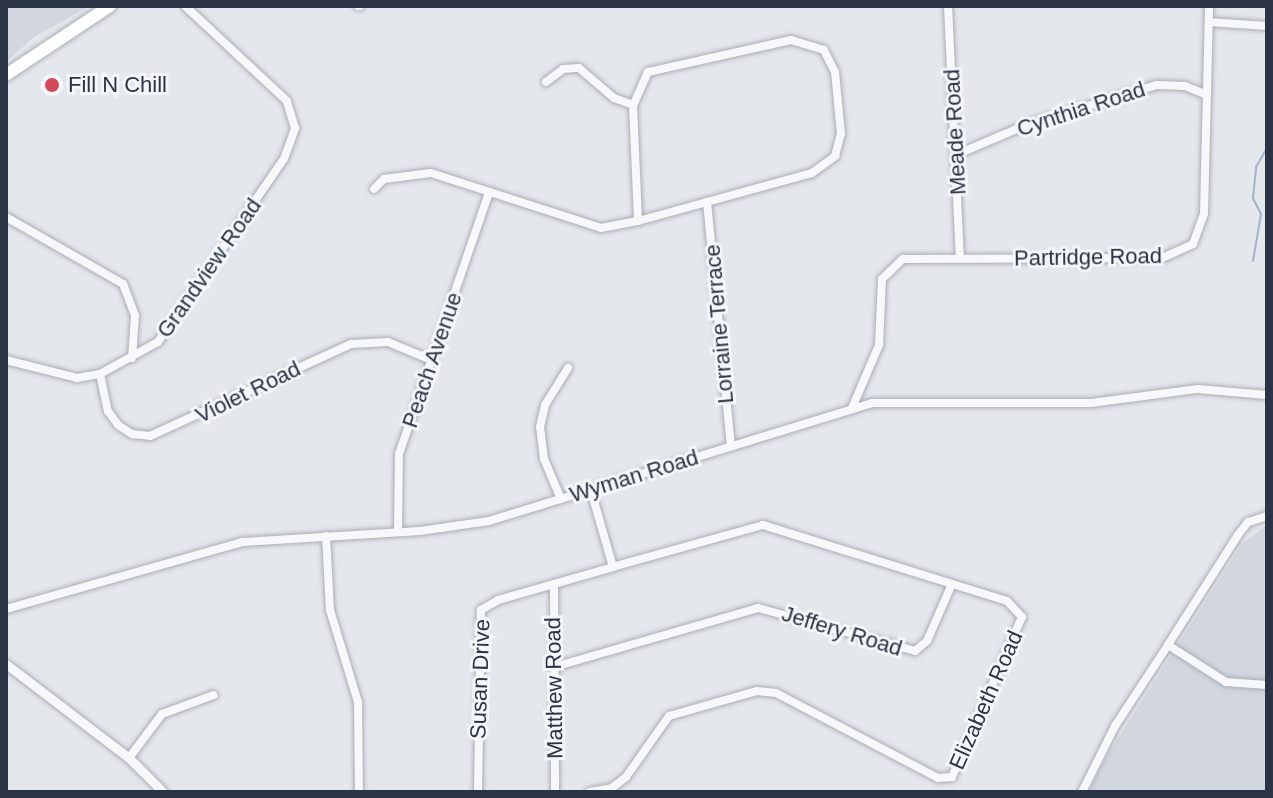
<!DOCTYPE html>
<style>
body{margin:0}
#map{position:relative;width:1273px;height:798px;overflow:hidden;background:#e4e7ec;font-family:Arial,sans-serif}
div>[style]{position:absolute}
.built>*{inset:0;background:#d2d6de}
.stream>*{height:2px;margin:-1px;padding:0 1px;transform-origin:1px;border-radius:1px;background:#9fb4cc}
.roads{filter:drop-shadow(0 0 2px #a9aeb7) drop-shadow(0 0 2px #a9aeb7)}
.minor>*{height:8px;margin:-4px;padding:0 4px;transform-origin:4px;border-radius:4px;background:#f7f8fa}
.tertiary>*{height:9px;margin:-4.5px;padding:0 4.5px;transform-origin:4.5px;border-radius:4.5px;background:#f7f8fa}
.primary>*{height:12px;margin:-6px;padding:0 6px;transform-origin:6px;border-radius:6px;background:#fff}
.dots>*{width:22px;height:22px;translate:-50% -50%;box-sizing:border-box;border:4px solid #f4f6f9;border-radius:50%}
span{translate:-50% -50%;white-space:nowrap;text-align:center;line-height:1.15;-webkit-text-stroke:6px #f4f6f9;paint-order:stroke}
.poi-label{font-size:22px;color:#2b3445}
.left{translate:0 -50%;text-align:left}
.street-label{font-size:22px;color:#2b3445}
.frame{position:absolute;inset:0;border:8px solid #2b3445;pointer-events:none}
</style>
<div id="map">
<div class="built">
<i style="clip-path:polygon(6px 6px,90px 6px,34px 37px,6px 62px)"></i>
<i style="clip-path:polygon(1267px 525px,1267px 792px,1089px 792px,1099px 768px,1243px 543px)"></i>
</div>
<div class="stream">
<i style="left:1253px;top:261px;width:48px;rotate:-80.3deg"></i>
<i style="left:1261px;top:214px;width:18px;rotate:-117deg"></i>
<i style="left:1253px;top:198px;width:31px;rotate:-84deg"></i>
<i style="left:1256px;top:167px;width:22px;rotate:-60deg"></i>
</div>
<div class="roads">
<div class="minor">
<i style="left:358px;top:6px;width:2px"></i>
<i style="left:948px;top:6px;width:252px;rotate:87.3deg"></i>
<i style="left:1209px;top:22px;width:58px;rotate:3.9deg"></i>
<i style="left:546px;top:82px;width:21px;rotate:-37deg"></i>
<i style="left:563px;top:69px;width:16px;rotate:-4deg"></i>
<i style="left:579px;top:68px;width:46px;rotate:40.6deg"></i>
<i style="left:614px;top:98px;width:20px;rotate:20deg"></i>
<i style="left:958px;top:154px;width:74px;rotate:-23.1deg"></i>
<i style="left:1026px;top:125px;width:137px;rotate:-17deg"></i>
<i style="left:1157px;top:85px;width:28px;rotate:2deg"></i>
<i style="left:1185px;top:86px;width:24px;rotate:22deg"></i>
<i style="left:374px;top:189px;width:14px;rotate:-45deg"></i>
<i style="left:384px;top:179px;width:47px;rotate:-7.3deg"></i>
<i style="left:431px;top:173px;width:179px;rotate:17.9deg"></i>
<i style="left:601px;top:228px;width:38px;rotate:-11deg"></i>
<i style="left:638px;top:221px;width:180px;rotate:-15.4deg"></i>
<i style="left:812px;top:173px;width:29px;rotate:-36deg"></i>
<i style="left:835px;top:156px;width:23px;rotate:-75deg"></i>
<i style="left:841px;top:134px;width:62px;rotate:-95.5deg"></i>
<i style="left:835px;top:72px;width:25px;rotate:-117deg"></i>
<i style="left:824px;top:50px;width:34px;rotate:-163deg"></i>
<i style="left:791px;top:40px;width:147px;rotate:167.4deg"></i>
<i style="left:648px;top:72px;width:36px;rotate:114deg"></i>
<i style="left:633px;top:105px;width:116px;rotate:87.5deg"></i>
<i style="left:707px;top:202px;width:245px;rotate:84.4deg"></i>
<i style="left:6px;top:217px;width:135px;rotate:29.8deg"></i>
<i style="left:123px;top:284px;width:34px;rotate:69deg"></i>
<i style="left:135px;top:316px;width:42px;rotate:94.1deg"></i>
<i style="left:6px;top:360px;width:73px;rotate:14.2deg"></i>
<i style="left:77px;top:378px;width:23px;rotate:-10deg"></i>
<i style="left:100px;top:374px;width:66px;rotate:-28.9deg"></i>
<i style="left:158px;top:342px;width:222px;rotate:-55.5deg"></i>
<i style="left:284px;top:159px;width:33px;rotate:-70deg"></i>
<i style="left:295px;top:128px;width:28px;rotate:-107deg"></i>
<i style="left:287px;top:101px;width:139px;rotate:-137deg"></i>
<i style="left:100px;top:374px;width:38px;rotate:78deg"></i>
<i style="left:108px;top:411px;width:17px;rotate:54deg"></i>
<i style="left:118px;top:425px;width:17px;rotate:33deg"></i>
<i style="left:132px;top:434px;width:18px;rotate:6deg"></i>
<i style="left:150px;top:436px;width:221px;rotate:-24.6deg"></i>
<i style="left:351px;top:344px;width:37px;rotate:-3deg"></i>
<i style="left:388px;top:342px;width:47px;rotate:22.7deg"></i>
<i style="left:852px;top:408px;width:69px;rotate:-66.8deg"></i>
<i style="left:879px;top:345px;width:66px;rotate:-87.4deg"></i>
<i style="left:882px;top:279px;width:29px;rotate:-44deg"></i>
<i style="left:903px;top:259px;width:259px;rotate:-0.2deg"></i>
<i style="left:1162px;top:258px;width:34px;rotate:-24deg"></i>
<i style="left:1193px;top:244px;width:32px;rotate:-70deg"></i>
<i style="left:1204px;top:214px;width:208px;rotate:-88.6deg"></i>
<i style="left:561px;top:499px;width:43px;rotate:-113deg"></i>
<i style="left:544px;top:459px;width:32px;rotate:-97deg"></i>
<i style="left:540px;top:427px;width:23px;rotate:-77deg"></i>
<i style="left:545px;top:405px;width:44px;rotate:-58.1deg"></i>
<i style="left:1267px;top:516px;width:20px;rotate:162deg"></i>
<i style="left:1248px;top:522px;width:16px;rotate:128deg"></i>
<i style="left:1238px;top:535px;width:130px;rotate:122.5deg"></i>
<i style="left:1168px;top:645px;width:69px;rotate:32.5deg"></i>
<i style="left:1226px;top:682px;width:41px;rotate:4.2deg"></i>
<i style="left:398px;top:532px;width:78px;rotate:-89.3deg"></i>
<i style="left:399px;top:454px;width:277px;rotate:-71deg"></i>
<i style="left:326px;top:536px;width:74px;rotate:86.9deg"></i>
<i style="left:330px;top:610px;width:96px;rotate:73.1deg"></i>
<i style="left:358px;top:702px;width:90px;rotate:89.4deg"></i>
<i style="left:554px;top:584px;width:208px;rotate:89.7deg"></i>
<i style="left:6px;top:609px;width:246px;rotate:-15.8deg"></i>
<i style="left:243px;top:542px;width:177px;rotate:-3.6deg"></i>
<i style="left:420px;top:531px;width:70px;rotate:-8.2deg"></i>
<i style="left:489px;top:521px;width:401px;rotate:-17.1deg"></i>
<i style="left:872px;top:403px;width:219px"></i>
<i style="left:1091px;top:403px;width:108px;rotate:-7.5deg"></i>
<i style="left:1198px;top:389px;width:69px;rotate:5deg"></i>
<i style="left:554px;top:667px;width:212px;rotate:-16.1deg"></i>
<i style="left:758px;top:608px;width:163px;rotate:15.3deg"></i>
<i style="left:915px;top:651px;width:16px;rotate:-40deg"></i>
<i style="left:927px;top:641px;width:62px;rotate:-66.3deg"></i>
<i style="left:129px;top:758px;width:55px;rotate:-53.1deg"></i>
<i style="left:162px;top:714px;width:55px;rotate:-20.1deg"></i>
<i style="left:478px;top:792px;width:182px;rotate:-89.1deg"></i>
<i style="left:481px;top:610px;width:20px;rotate:-30deg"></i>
<i style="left:498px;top:600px;width:120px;rotate:-16deg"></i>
<i style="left:590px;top:792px;width:22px;rotate:-10deg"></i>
<i style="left:612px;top:788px;width:18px;rotate:-38deg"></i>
<i style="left:626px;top:777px;width:75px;rotate:-54.8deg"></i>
<i style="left:669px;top:716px;width:91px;rotate:-15.9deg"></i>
<i style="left:757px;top:691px;width:19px;rotate:6deg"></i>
<i style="left:776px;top:693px;width:183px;rotate:27.7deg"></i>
<i style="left:938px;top:778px;width:14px;rotate:-4deg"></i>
<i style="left:952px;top:777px;width:175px;rotate:-66.4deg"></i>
<i style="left:1022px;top:617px;width:22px;rotate:-133deg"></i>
<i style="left:1007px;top:601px;width:256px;rotate:-162.7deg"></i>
<i style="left:763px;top:525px;width:156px;rotate:164.4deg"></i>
<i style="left:613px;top:567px;width:79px;rotate:-106.1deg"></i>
<i style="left:1082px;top:792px;width:74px;rotate:-63.4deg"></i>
<i style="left:1115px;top:726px;width:97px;rotate:-56.8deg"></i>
</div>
<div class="tertiary">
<i style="left:6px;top:664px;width:155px;rotate:37.4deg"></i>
<i style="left:129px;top:758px;width:48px;rotate:45deg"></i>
</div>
<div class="primary">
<i style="left:6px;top:75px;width:125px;rotate:-33.6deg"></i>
</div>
</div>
<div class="dots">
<i style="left:52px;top:85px;background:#d1495b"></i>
</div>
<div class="poi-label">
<span class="left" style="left:68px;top:85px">Fill N Chill</span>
</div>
<div class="street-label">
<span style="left:1081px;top:109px;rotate:-18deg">Cynthia Road</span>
<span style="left:955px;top:132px;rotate:-93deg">Meade Road</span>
<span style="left:1088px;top:257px;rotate:-1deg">Partridge Road</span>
<span style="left:209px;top:268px;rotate:-55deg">Grandview Road</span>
<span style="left:719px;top:324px;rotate:-95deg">Lorraine Terrace</span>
<span style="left:432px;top:360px;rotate:-71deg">Peach Avenue</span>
<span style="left:248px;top:392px;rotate:-26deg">Violet Road</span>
<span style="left:634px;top:476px;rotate:-17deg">Wyman Road</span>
<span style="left:842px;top:631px;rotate:17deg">Jeffery Road</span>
<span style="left:480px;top:679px;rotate:-88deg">Susan Drive</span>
<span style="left:554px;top:688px;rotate:-91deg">Matthew Road</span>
<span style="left:986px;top:700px;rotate:-66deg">Elizabeth Road</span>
</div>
<div class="frame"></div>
</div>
